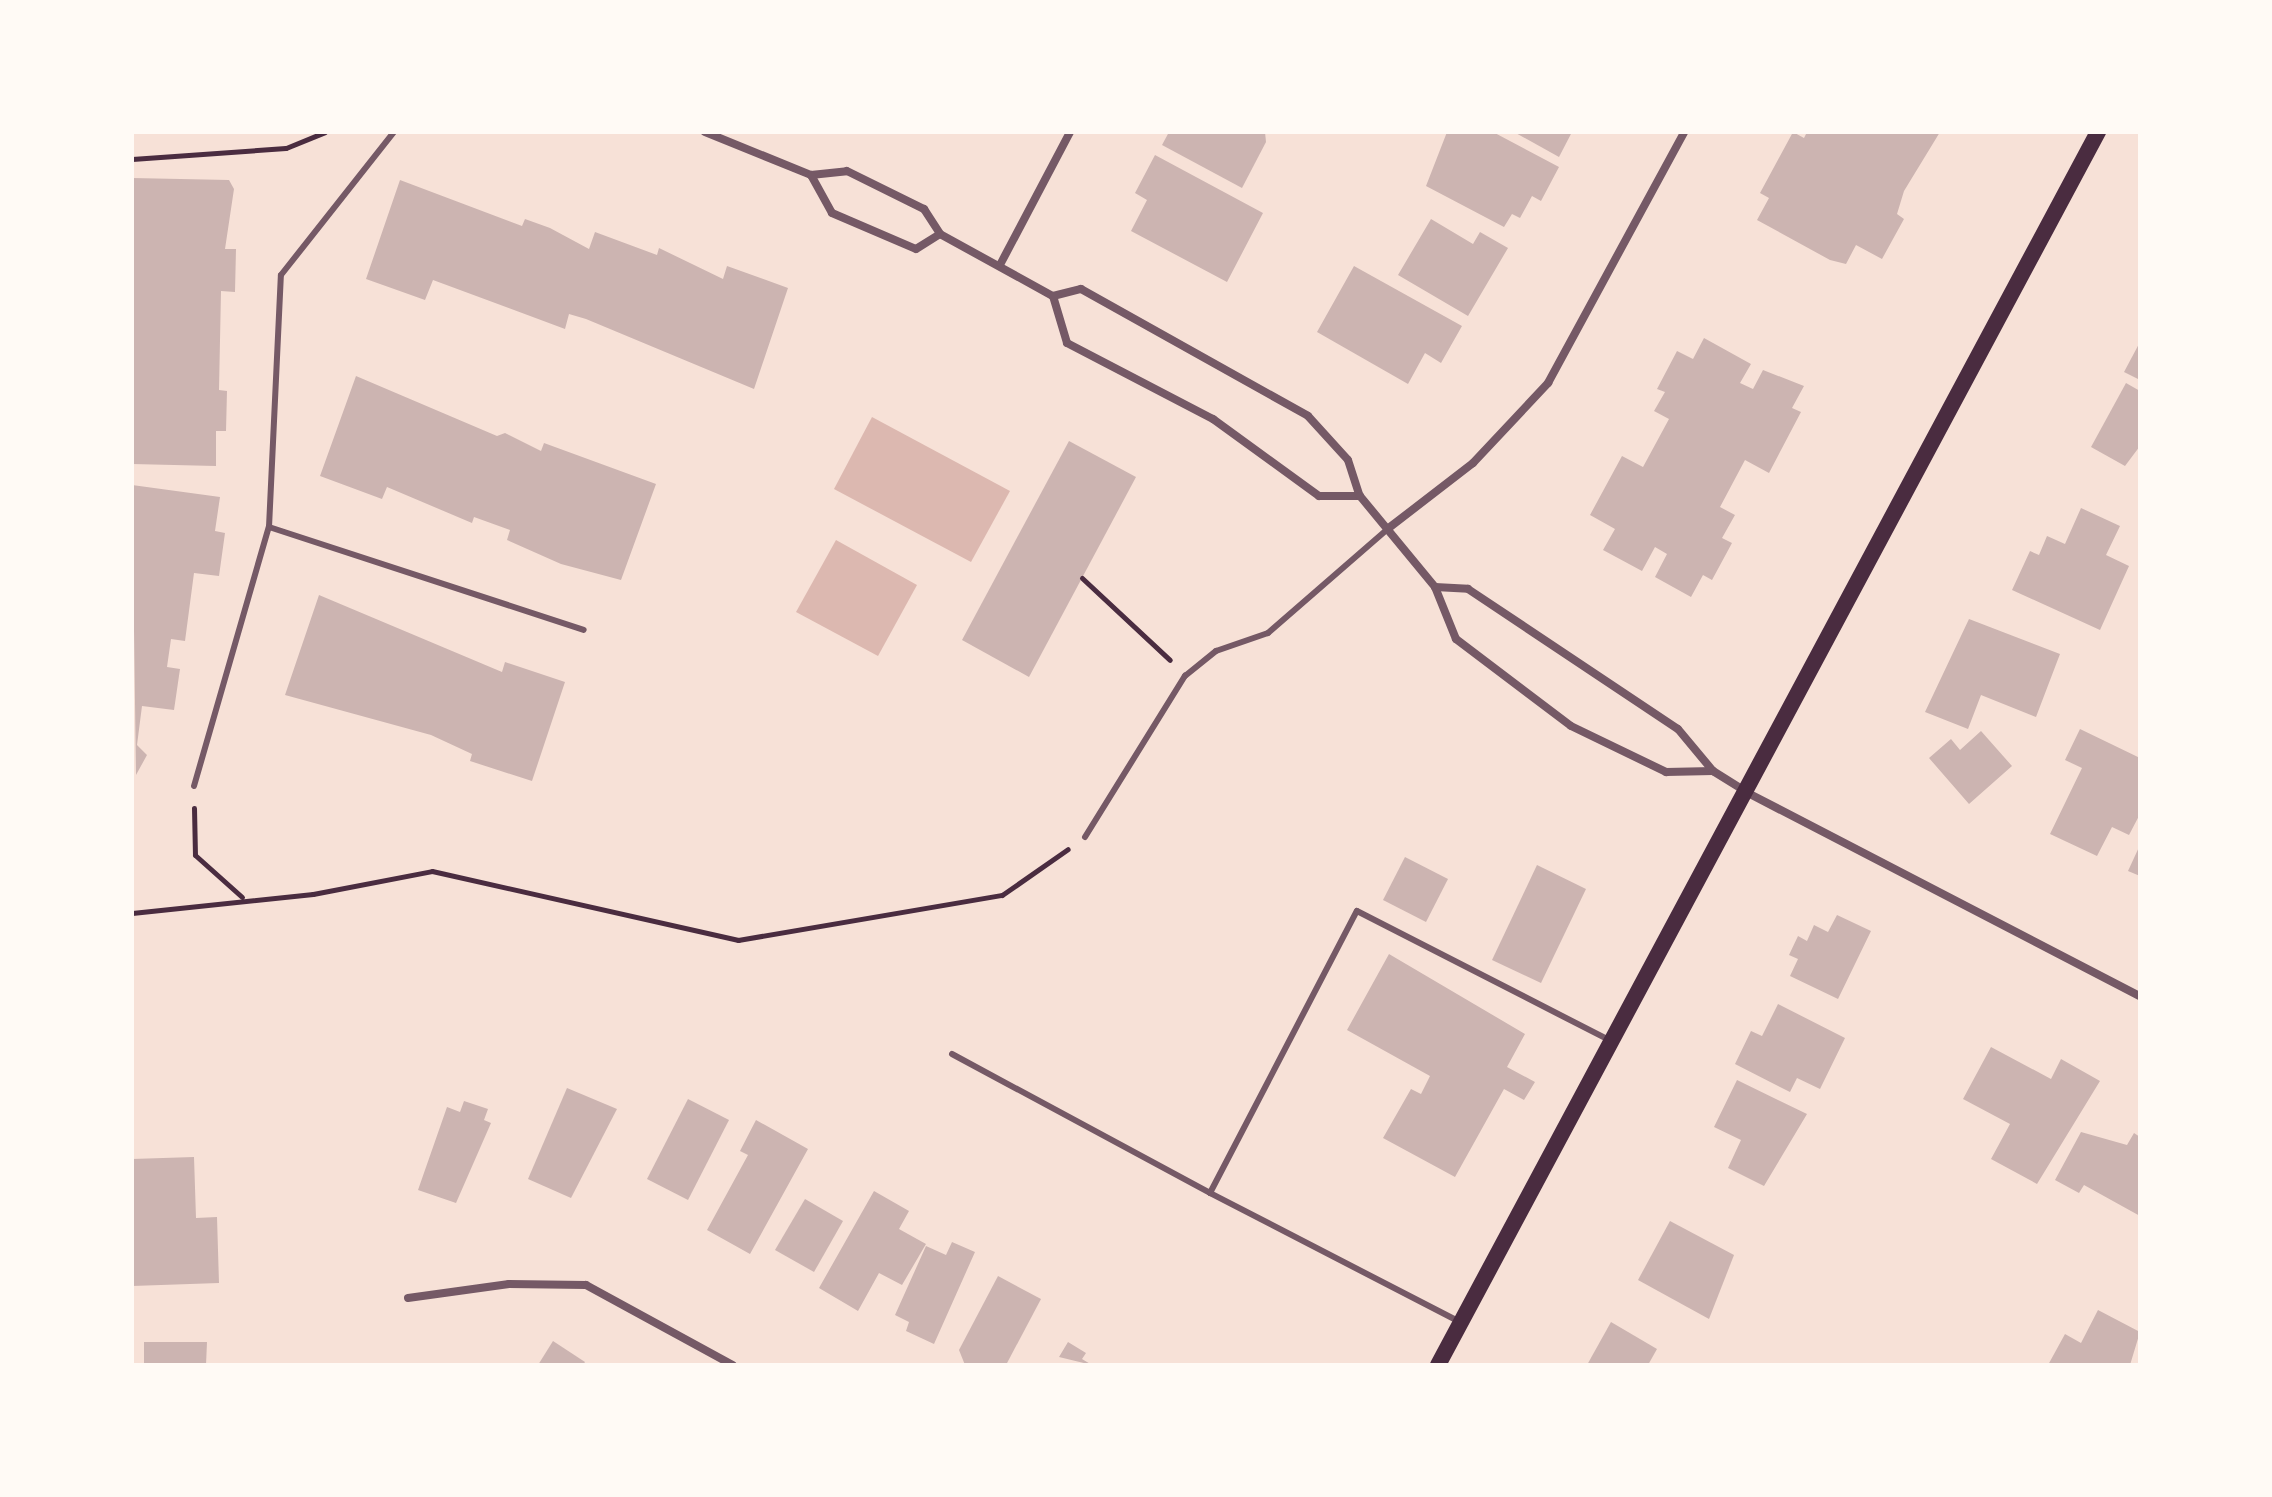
<!DOCTYPE html>
<style>
body{margin:0}
#map{position:relative;width:2272px;height:1497px;overflow:hidden;background:#f7e1d7;font-family:"Public Sans",sans-serif}
div>[style]{position:absolute}
.water>*{inset:0;background:#dcb8b0}
.building>*{inset:0;background:#ccb4b1}
.path>*{height:5px;margin:-2.5px;padding:0 2.5px;transform-origin:2.5px;border-radius:2.5px;background:#4a2c40}
.service>*{height:6px;margin:-3px;padding:0 3px;transform-origin:3px;border-radius:3px;background:#755966}
.minor>*{height:8px;margin:-4px;padding:0 4px;transform-origin:4px;border-radius:4px;background:#755966}
.secondary>*{height:16px;margin:-8px;padding:0 8px;transform-origin:8px;border-radius:8px;background:#4a2c40}
span{translate:-50% -50%;white-space:nowrap;text-align:center;line-height:1.15;-webkit-text-stroke:8px #fffaf5;paint-order:stroke}
.frame{position:absolute;inset:0;border:134px solid #fffaf5;pointer-events:none}
</style>
<div id="map">
<div class="water">
<i style="clip-path:polygon(872px 417px,1010px 491px,971px 562px,834px 489px)"></i>
<i style="clip-path:polygon(836px 540px,917px 585px,878px 656px,796px 612px)"></i>
</div>
<div class="building">
<i style="clip-path:polygon(1169px 132px,1265px 132px,1266px 142px,1242px 188px,1162px 145px)"></i>
<i style="clip-path:polygon(1447px 132px,1493px 132px,1559px 167px,1541px 201px,1532px 196px,1520px 218px,1512px 214px,1504px 227px,1426px 186px)"></i>
<i style="clip-path:polygon(1514px 132px,1572px 132px,1559px 157px)"></i>
<i style="clip-path:polygon(1793px 132px,1804px 138px,1807px 132px,1940px 132px,1904px 191px,1897px 214px,1904px 219px,1882px 259px,1856px 245px,1846px 264px,1830px 260px,1757px 220px,1769px 198px,1760px 193px)"></i>
<i style="clip-path:polygon(1155px 155px,1263px 213px,1227px 282px,1131px 231px,1147px 200px,1135px 193px)"></i>
<i style="clip-path:polygon(132px 178px,229px 180px,234px 189px,225px 249px,236px 249px,235px 292px,221px 291px,219px 390px,227px 391px,226px 431px,216px 431px,216px 466px,132px 464px)"></i>
<i style="clip-path:polygon(400px 180px,522px 226px,525px 219px,550px 228px,589px 249px,595px 232px,657px 255px,659px 248px,723px 279px,727px 266px,788px 288px,754px 389px,586px 319px,569px 314px,565px 329px,433px 280px,425px 300px,366px 279px)"></i>
<i style="clip-path:polygon(1431px 219px,1473px 244px,1480px 232px,1508px 248px,1468px 316px,1398px 275px)"></i>
<i style="clip-path:polygon(1354px 266px,1462px 326px,1441px 363px,1425px 353px,1408px 384px,1317px 332px)"></i>
<i style="clip-path:polygon(1704px 338px,1751px 364px,1740px 383px,1753px 389px,1763px 370px,1804px 386px,1792px 408px,1801px 412px,1769px 473px,1745px 460px,1720px 507px,1735px 515px,1722px 538px,1732px 543px,1712px 580px,1703px 575px,1691px 597px,1655px 577px,1667px 554px,1655px 547px,1642px 571px,1603px 550px,1615px 529px,1590px 515px,1622px 456px,1643px 467px,1669px 419px,1654px 411px,1665px 392px,1657px 389px,1677px 351px,1693px 359px)"></i>
<i style="clip-path:polygon(2140px 342px,2140px 380px,2124px 372px)"></i>
<i style="clip-path:polygon(356px 376px,497px 436px,505px 433px,541px 451px,544px 443px,656px 484px,621px 580px,561px 564px,507px 540px,510px 530px,474px 517px,472px 523px,387px 487px,382px 499px,320px 476px)"></i>
<i style="clip-path:polygon(2126px 383px,2140px 391px,2140px 446px,2125px 466px,2091px 447px)"></i>
<i style="clip-path:polygon(1069px 441px,1136px 477px,1029px 677px,962px 640px)"></i>
<i style="clip-path:polygon(132px 485px,220px 497px,215px 531px,225px 533px,219px 576px,194px 573px,185px 641px,171px 639px,167px 667px,180px 669px,174px 710px,142px 706px,137px 745px,147px 755px,136px 775px)"></i>
<i style="clip-path:polygon(2081px 508px,2120px 526px,2106px 555px,2129px 566px,2100px 630px,2012px 590px,2030px 551px,2039px 555px,2047px 536px,2065px 544px)"></i>
<i style="clip-path:polygon(319px 595px,502px 672px,505px 662px,565px 682px,532px 781px,470px 761px,472px 754px,431px 735px,285px 695px)"></i>
<i style="clip-path:polygon(1969px 619px,2060px 654px,2036px 717px,1981px 695px,1968px 729px,1925px 712px)"></i>
<i style="clip-path:polygon(2080px 729px,2140px 758px,2140px 814px,2129px 835px,2112px 827px,2097px 856px,2050px 834px,2082px 768px,2065px 760px)"></i>
<i style="clip-path:polygon(1981px 731px,2012px 766px,1969px 804px,1929px 758px,1951px 739px,1960px 750px)"></i>
<i style="clip-path:polygon(2140px 845px,2140px 876px,2128px 871px)"></i>
<i style="clip-path:polygon(1405px 857px,1448px 879px,1426px 922px,1383px 900px)"></i>
<i style="clip-path:polygon(1537px 865px,1586px 889px,1541px 983px,1492px 960px)"></i>
<i style="clip-path:polygon(1837px 915px,1871px 931px,1838px 999px,1790px 976px,1798px 959px,1789px 955px,1798px 936px,1807px 941px,1814px 925px,1828px 932px)"></i>
<i style="clip-path:polygon(1389px 954px,1525px 1034px,1507px 1067px,1535px 1082px,1524px 1100px,1504px 1089px,1455px 1177px,1383px 1138px,1411px 1089px,1421px 1094px,1430px 1076px,1347px 1030px)"></i>
<i style="clip-path:polygon(1778px 1004px,1845px 1038px,1820px 1089px,1797px 1078px,1790px 1092px,1735px 1064px,1751px 1031px,1762px 1036px)"></i>
<i style="clip-path:polygon(1991px 1047px,2051px 1079px,2061px 1059px,2100px 1081px,2037px 1184px,1991px 1159px,2010px 1124px,1963px 1099px)"></i>
<i style="clip-path:polygon(1737px 1080px,1807px 1114px,1764px 1186px,1728px 1168px,1741px 1140px,1714px 1127px)"></i>
<i style="clip-path:polygon(567px 1088px,617px 1109px,571px 1198px,528px 1179px)"></i>
<i style="clip-path:polygon(688px 1099px,729px 1120px,688px 1200px,647px 1179px)"></i>
<i style="clip-path:polygon(464px 1101px,488px 1109px,484px 1120px,491px 1123px,456px 1203px,418px 1190px,447px 1107px,460px 1112px)"></i>
<i style="clip-path:polygon(756px 1120px,808px 1149px,750px 1254px,707px 1230px,748px 1155px,740px 1151px)"></i>
<i style="clip-path:polygon(2081px 1132px,2127px 1145px,2134px 1133px,2140px 1137px,2140px 1216px,2084px 1185px,2079px 1193px,2055px 1180px)"></i>
<i style="clip-path:polygon(194px 1157px,196px 1218px,217px 1217px,219px 1283px,132px 1286px,132px 1159px)"></i>
<i style="clip-path:polygon(874px 1191px,909px 1211px,899px 1229px,926px 1244px,902px 1285px,879px 1273px,858px 1311px,819px 1288px)"></i>
<i style="clip-path:polygon(805px 1199px,843px 1221px,814px 1272px,775px 1250px)"></i>
<i style="clip-path:polygon(1670px 1221px,1734px 1255px,1709px 1319px,1638px 1280px)"></i>
<i style="clip-path:polygon(952px 1242px,975px 1252px,934px 1344px,906px 1331px,909px 1322px,895px 1315px,926px 1246px,946px 1255px)"></i>
<i style="clip-path:polygon(998px 1276px,1041px 1299px,1006px 1365px,965px 1365px,959px 1350px)"></i>
<i style="clip-path:polygon(2098px 1310px,2140px 1332px,2130px 1365px,2048px 1365px,2065px 1334px,2081px 1343px)"></i>
<i style="clip-path:polygon(1611px 1322px,1657px 1349px,1648px 1365px,1587px 1365px)"></i>
<i style="clip-path:polygon(553px 1341px,585px 1362px,583px 1365px,538px 1365px)"></i>
<i style="clip-path:polygon(144px 1342px,207px 1342px,206px 1365px,144px 1365px)"></i>
<i style="clip-path:polygon(1068px 1342px,1086px 1353px,1082px 1359px,1092px 1365px,1059px 1357px)"></i>
</div>
<div class="path">
<i style="left:132px;top:159px;width:154px;rotate:-4.1deg"></i>
<i style="left:286px;top:148px;width:42px;rotate:-22.3deg"></i>
<i style="left:1082px;top:578px;width:120px;rotate:43deg"></i>
<i style="left:194px;top:808px;width:47px;rotate:88.8deg"></i>
<i style="left:195px;top:855px;width:63px;rotate:41.8deg"></i>
<i style="left:132px;top:913px;width:182px;rotate:-6deg"></i>
<i style="left:313px;top:894px;width:121px;rotate:-10.9deg"></i>
<i style="left:432px;top:871px;width:314px;rotate:12.7deg"></i>
<i style="left:738px;top:940px;width:268px;rotate:-9.7deg"></i>
<i style="left:1002px;top:895px;width:80px;rotate:-34.9deg"></i>
</div>
<div class="service">
<i style="left:269px;top:527px;width:331px;rotate:18.1deg"></i>
<i style="left:194px;top:786px;width:270px;rotate:-73.9deg"></i>
<i style="left:269px;top:527px;width:252px;rotate:-87.3deg"></i>
<i style="left:281px;top:275px;width:182px;rotate:-51.7deg"></i>
<i style="left:1085px;top:837px;width:190px;rotate:-58.2deg"></i>
<i style="left:1185px;top:676px;width:40px;rotate:-39deg"></i>
<i style="left:1216px;top:651px;width:55px;rotate:-19.1deg"></i>
<i style="left:1268px;top:633px;width:162px;rotate:-41deg"></i>
<i style="left:952px;top:1054px;width:293px;rotate:28.3deg"></i>
<i style="left:1460px;top:1322px;width:281px;rotate:-152.7deg"></i>
<i style="left:1210px;top:1193px;width:318px;rotate:-62.5deg"></i>
<i style="left:1357px;top:911px;width:283px;rotate:27.1deg"></i>
</div>
<div class="minor">
<i style="left:705px;top:132px;width:114px;rotate:22.1deg"></i>
<i style="left:811px;top:175px;width:36px;rotate:-6deg"></i>
<i style="left:847px;top:171px;width:86px;rotate:26.3deg"></i>
<i style="left:924px;top:209px;width:30px;rotate:57deg"></i>
<i style="left:940px;top:234px;width:129px;rotate:28.8deg"></i>
<i style="left:1053px;top:296px;width:49px;rotate:73.4deg"></i>
<i style="left:1067px;top:343px;width:165px;rotate:27.5deg"></i>
<i style="left:1213px;top:419px;width:131px;rotate:36deg"></i>
<i style="left:1319px;top:496px;width:41px"></i>
<i style="left:811px;top:175px;width:43px;rotate:61.1deg"></i>
<i style="left:832px;top:213px;width:91px;rotate:23.2deg"></i>
<i style="left:916px;top:249px;width:28px;rotate:-32deg"></i>
<i style="left:1001px;top:263px;width:148px;rotate:-62.2deg"></i>
<i style="left:1053px;top:296px;width:29px;rotate:-14deg"></i>
<i style="left:1081px;top:289px;width:260px;rotate:29.2deg"></i>
<i style="left:1308px;top:416px;width:59px;rotate:47.7deg"></i>
<i style="left:1348px;top:460px;width:38px;rotate:72deg"></i>
<i style="left:1360px;top:496px;width:118px;rotate:50.5deg"></i>
<i style="left:1435px;top:587px;width:56px;rotate:68deg"></i>
<i style="left:1456px;top:639px;width:144px;rotate:37.1deg"></i>
<i style="left:1571px;top:726px;width:106px;rotate:25.8deg"></i>
<i style="left:1666px;top:772px;width:47px;rotate:-1.2deg"></i>
<i style="left:1390px;top:527px;width:105px;rotate:-37.6deg"></i>
<i style="left:1473px;top:463px;width:110px;rotate:-46.8deg"></i>
<i style="left:1548px;top:383px;width:285px;rotate:-61.5deg"></i>
<i style="left:1435px;top:587px;width:33px;rotate:3deg"></i>
<i style="left:1468px;top:589px;width:252px;rotate:33.7deg"></i>
<i style="left:1678px;top:729px;width:55px;rotate:50.2deg"></i>
<i style="left:1713px;top:771px;width:39px;rotate:32deg"></i>
<i style="left:1746px;top:792px;width:444px;rotate:27.4deg"></i>
<i style="left:408px;top:1298px;width:102px;rotate:-7.9deg"></i>
<i style="left:509px;top:1284px;width:77px;rotate:0.7deg"></i>
<i style="left:586px;top:1285px;width:167px;rotate:28.6deg"></i>
</div>
<div class="secondary">
<i style="left:1438px;top:1365px;width:1399px;rotate:-61.84deg"></i>
</div>
<div class="frame"></div>
</div>
